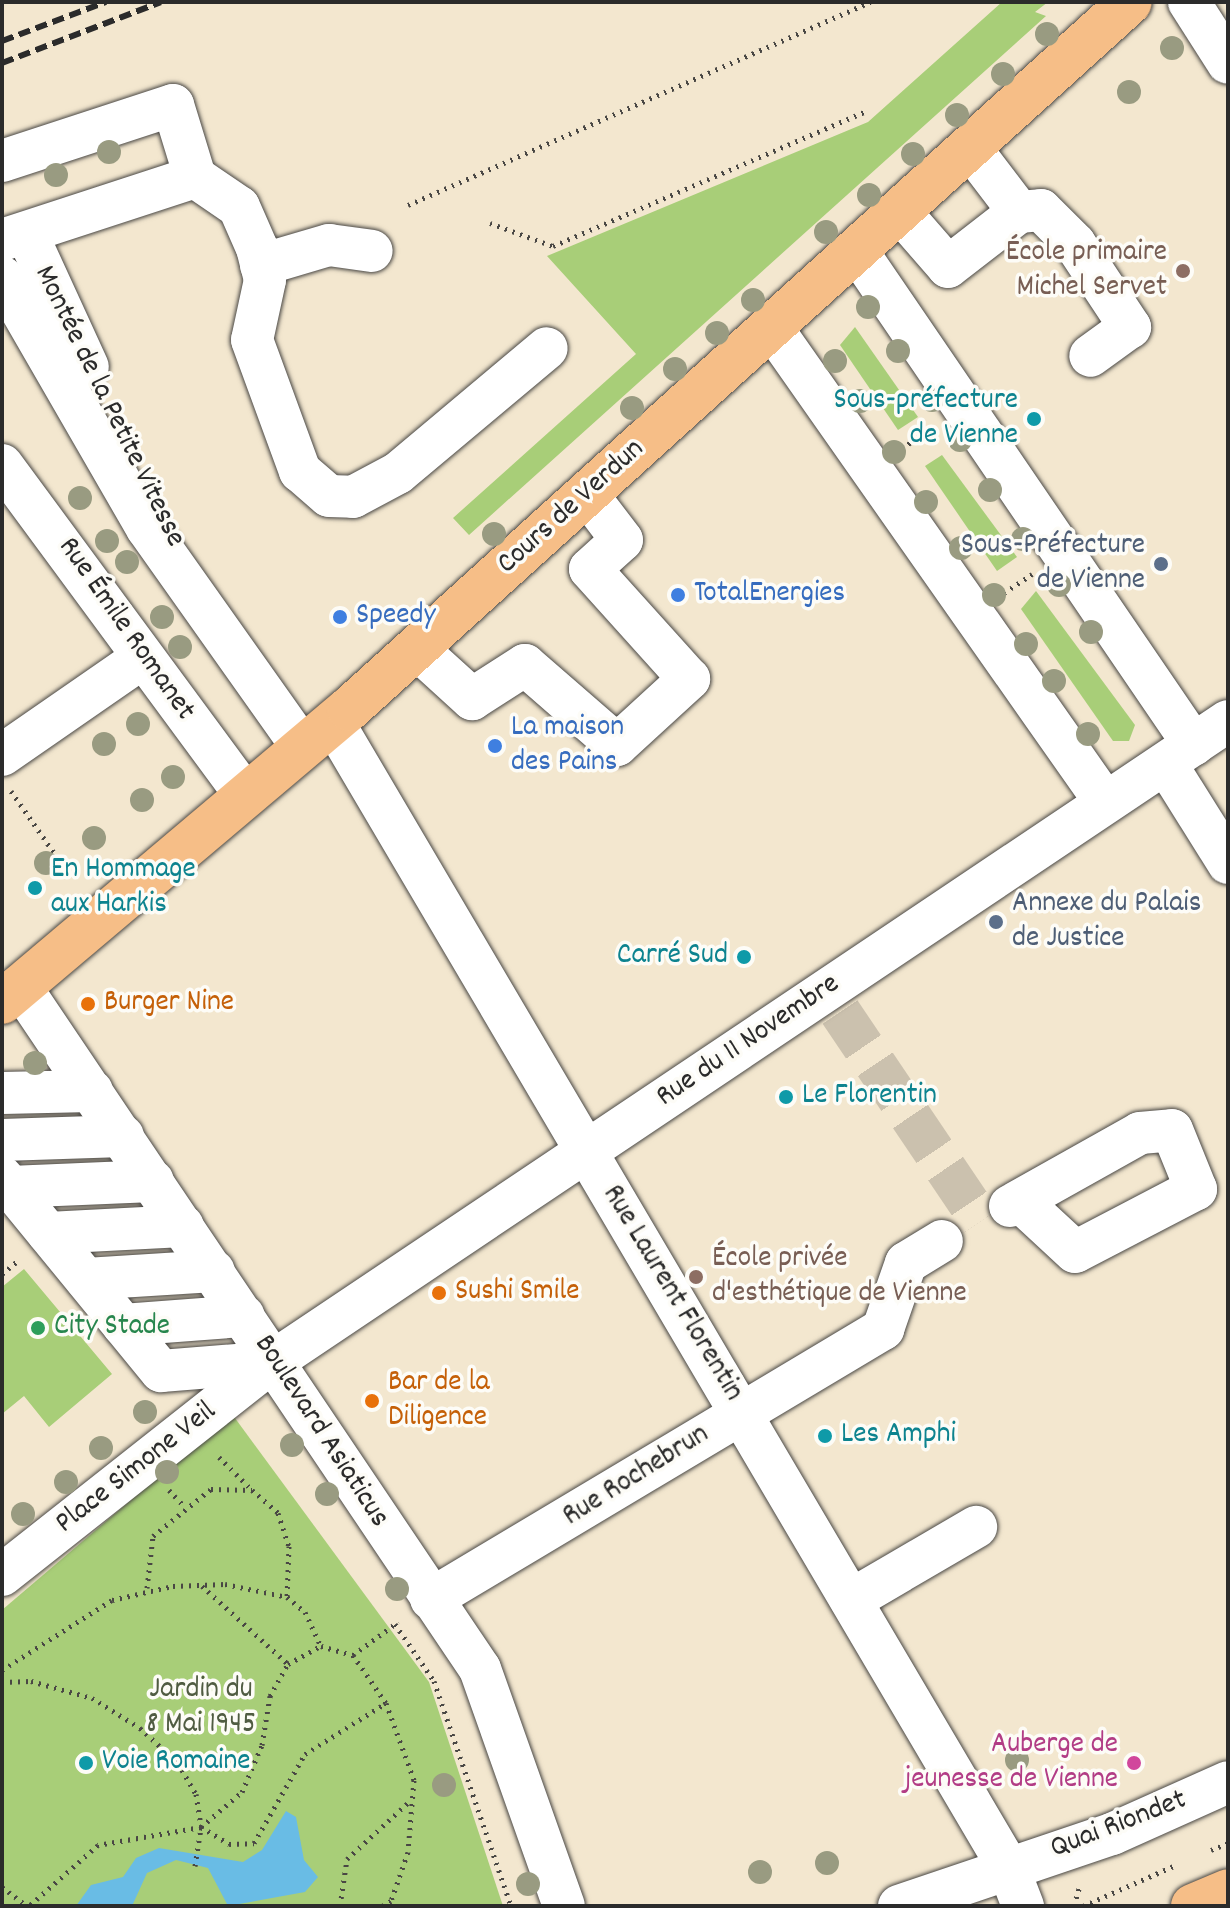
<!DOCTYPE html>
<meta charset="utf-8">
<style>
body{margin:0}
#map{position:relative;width:1230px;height:1908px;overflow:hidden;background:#f3e7cf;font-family:Dekko,sans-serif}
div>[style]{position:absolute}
.green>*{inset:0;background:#a8ce78}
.water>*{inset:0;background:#69bce5}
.minor-tunnel>*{height:42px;margin-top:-21px;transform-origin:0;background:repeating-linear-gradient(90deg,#cbc1ae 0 42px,transparent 0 63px)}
.path>*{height:5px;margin-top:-2.5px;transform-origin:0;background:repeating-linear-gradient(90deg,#494744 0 2px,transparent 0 8px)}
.roads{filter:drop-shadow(0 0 2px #494744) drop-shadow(0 0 2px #494744)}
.minor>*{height:42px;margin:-21px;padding:0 21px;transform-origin:21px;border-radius:21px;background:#fff}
.major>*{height:44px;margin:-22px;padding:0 22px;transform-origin:22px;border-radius:22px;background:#f6be87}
.rail>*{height:6px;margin-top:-3px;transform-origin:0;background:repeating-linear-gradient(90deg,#2b2b2b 0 12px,transparent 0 18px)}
.trees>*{width:24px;height:24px;margin:-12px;border-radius:50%;background:#999b81}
.dots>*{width:22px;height:22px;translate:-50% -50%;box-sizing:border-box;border:4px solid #fdfcf7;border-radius:50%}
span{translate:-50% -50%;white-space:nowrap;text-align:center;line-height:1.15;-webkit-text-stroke:7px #fdfcf7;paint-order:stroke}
.education-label{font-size:30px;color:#785e54}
.right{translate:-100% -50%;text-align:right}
.left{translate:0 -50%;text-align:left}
.culture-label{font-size:30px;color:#0d838f}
.street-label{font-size:30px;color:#2b2b2b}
.service-label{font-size:30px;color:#4e5e75}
.shop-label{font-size:30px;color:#366cbe}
.food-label{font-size:30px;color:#c56008}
.leisure-label{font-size:30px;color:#27864d}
.park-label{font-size:30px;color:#505c42}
.hotel-label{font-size:30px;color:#b23c85}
.frame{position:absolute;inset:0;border:4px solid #2b2b2b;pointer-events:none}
</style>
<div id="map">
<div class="green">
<i style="clip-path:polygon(1002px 2px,1048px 2px,1035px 12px,1046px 16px,469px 535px,453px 518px,636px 354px,547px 256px,868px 122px)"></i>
<i style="clip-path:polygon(855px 327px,918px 417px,898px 430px,840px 345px)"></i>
<i style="clip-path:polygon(942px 455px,1017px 557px,997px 571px,925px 466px)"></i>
<i style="clip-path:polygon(1036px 591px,1135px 725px,1129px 741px,1113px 741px,1021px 609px)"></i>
<i style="clip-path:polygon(24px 1269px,112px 1374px,49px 1427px,24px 1396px,2px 1414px,2px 1287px)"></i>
<i style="clip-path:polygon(232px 1414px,429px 1682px,503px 1906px,2px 1906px,2px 1610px)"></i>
</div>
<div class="water">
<i style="clip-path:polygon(286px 1811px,296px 1817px,304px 1860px,318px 1877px,305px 1892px,228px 1906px,208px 1868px,176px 1860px,147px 1873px,132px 1906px,76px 1906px,91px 1885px,123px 1877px,136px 1858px,159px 1848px,243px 1862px,262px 1850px)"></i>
</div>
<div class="minor-tunnel">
<i style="left:840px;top:1012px;width:252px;rotate:56deg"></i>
</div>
<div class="path">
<i style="left:408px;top:205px;width:505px;rotate:-23.72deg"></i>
<i style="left:490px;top:223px;width:67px;rotate:20.1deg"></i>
<i style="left:553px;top:246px;width:339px;rotate:-23.3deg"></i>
<i style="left:902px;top:449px;width:34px;rotate:-38deg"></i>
<i style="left:1004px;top:593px;width:34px;rotate:-34deg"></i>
<i style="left:11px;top:791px;width:101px;rotate:55.1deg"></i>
<i style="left:2px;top:1274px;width:23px;rotate:-40deg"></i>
<i style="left:219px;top:1457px;width:45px;rotate:45deg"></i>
<i style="left:169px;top:1490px;width:23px;rotate:47deg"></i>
<i style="left:202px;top:1586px;width:116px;rotate:42.2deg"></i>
<i style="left:147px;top:1588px;width:52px;rotate:-83.4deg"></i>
<i style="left:153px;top:1536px;width:75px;rotate:-39deg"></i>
<i style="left:211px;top:1489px;width:41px;rotate:1.4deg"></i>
<i style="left:252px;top:1490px;width:35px;rotate:41deg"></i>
<i style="left:278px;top:1513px;width:35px;rotate:72deg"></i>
<i style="left:289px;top:1546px;width:51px;rotate:92.2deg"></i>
<i style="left:395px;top:1624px;width:69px;rotate:55.6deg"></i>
<i style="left:434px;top:1681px;width:238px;rotate:71.1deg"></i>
<i style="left:353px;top:1655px;width:58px;rotate:55.5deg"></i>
<i style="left:386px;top:1703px;width:82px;rotate:70deg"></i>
<i style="left:414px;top:1780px;width:72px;rotate:94.8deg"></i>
<i style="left:408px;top:1852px;width:52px;rotate:109.1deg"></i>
<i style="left:391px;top:1901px;width:10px;rotate:151deg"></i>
<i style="left:2px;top:1670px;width:130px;rotate:-32.5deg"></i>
<i style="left:112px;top:1600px;width:63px;rotate:-12.9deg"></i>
<i style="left:173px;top:1586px;width:52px;rotate:-2.2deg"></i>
<i style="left:225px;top:1584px;width:63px;rotate:11.8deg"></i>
<i style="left:287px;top:1597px;width:23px;rotate:40deg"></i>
<i style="left:305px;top:1612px;width:38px;rotate:65deg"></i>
<i style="left:2px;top:1682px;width:29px;rotate:-2deg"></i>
<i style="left:31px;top:1681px;width:63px;rotate:15.6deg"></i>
<i style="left:92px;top:1698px;width:57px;rotate:32deg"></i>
<i style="left:140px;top:1728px;width:52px;rotate:42.6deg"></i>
<i style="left:178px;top:1763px;width:36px;rotate:60deg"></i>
<i style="left:196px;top:1794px;width:33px;rotate:81deg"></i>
<i style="left:201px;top:1827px;width:105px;rotate:170.1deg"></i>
<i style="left:98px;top:1845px;width:92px;rotate:138.5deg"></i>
<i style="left:201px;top:1827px;width:33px;rotate:31deg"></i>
<i style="left:229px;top:1844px;width:25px;rotate:-2deg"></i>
<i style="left:254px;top:1843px;width:103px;rotate:-60.2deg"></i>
<i style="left:305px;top:1754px;width:96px;rotate:-32.2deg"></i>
<i style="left:1211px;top:1850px;width:18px;rotate:-22deg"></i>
<i style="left:195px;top:1866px;width:39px;rotate:-81deg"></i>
<i style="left:201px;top:1827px;width:54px;rotate:-40.5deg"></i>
<i style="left:242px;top:1792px;width:51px;rotate:-66.9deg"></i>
<i style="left:262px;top:1745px;width:50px;rotate:-80.7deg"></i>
<i style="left:270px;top:1696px;width:37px;rotate:-61deg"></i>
<i style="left:288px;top:1664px;width:38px;rotate:-29deg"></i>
<i style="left:321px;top:1646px;width:33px;rotate:16deg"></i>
<i style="left:353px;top:1655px;width:56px;rotate:-36.3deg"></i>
<i style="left:2px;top:1887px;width:31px;rotate:37deg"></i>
<i style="left:340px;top:1906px;width:48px;rotate:-81.5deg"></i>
<i style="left:347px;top:1859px;width:87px;rotate:-42.7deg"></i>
<i style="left:1074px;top:1906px;width:19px;rotate:-74deg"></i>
<i style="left:1083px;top:1906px;width:102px;rotate:-23.8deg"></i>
</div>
<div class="roads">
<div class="minor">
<i style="left:1189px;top:2px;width:72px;rotate:57.4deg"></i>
<i style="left:971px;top:149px;width:79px;rotate:52.7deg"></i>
<i style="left:2px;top:161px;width:180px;rotate:-18.1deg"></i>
<i style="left:173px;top:105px;width:75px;rotate:73deg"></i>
<i style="left:195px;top:177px;width:53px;rotate:34.3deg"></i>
<i style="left:239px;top:207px;width:45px;rotate:66.3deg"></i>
<i style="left:257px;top:248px;width:33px;rotate:76deg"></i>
<i style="left:265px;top:280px;width:61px;rotate:102.2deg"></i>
<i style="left:252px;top:340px;width:140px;rotate:69.9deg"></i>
<i style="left:300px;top:471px;width:38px;rotate:41deg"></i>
<i style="left:329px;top:496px;width:24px;rotate:2deg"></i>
<i style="left:353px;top:497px;width:51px;rotate:-28.1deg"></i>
<i style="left:398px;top:473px;width:194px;rotate:-40deg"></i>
<i style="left:902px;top:214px;width:70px;rotate:49deg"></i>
<i style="left:948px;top:267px;width:90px;rotate:-37.8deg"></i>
<i style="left:1019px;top:212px;width:22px;rotate:-5deg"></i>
<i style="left:1041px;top:210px;width:48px;rotate:45deg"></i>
<i style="left:1075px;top:244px;width:100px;rotate:56.5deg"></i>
<i style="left:1130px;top:327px;width:49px;rotate:144.1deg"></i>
<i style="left:27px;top:234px;width:146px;rotate:65.4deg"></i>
<i style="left:2px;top:240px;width:203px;rotate:-18.1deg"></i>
<i style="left:859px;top:254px;width:594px;rotate:55.7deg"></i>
<i style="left:261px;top:265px;width:71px;rotate:-16.4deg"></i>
<i style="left:329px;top:245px;width:43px;rotate:7.9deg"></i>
<i style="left:2px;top:277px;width:290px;rotate:60deg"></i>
<i style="left:147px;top:528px;width:268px;rotate:54.7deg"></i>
<i style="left:772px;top:328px;width:579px;rotate:54.91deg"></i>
<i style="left:2px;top:465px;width:411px;rotate:53.6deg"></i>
<i style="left:416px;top:648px;width:76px;rotate:42.3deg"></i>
<i style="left:472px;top:699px;width:63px;rotate:-32.7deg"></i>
<i style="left:525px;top:665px;width:122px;rotate:41deg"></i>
<i style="left:617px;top:745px;width:98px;rotate:-42.5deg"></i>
<i style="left:689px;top:679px;width:148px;rotate:-132deg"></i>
<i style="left:590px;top:569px;width:43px;rotate:-42.2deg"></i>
<i style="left:622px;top:540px;width:58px;rotate:-127.3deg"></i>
<i style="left:333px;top:722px;width:1329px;rotate:59.48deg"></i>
<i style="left:1008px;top:1867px;width:42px;rotate:69deg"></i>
<i style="left:2px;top:755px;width:170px;rotate:-34.7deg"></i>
<i style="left:1166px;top:764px;width:117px;rotate:57.9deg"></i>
<i style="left:20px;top:986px;width:823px;rotate:56.04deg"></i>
<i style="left:480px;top:1669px;width:251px;rotate:70.5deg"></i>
<i style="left:2px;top:1093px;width:90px;rotate:-1.3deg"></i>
<i style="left:2px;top:1140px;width:121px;rotate:-1.9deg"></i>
<i style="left:2px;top:1177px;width:251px;rotate:50.7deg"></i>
<i style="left:161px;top:1371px;width:111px;rotate:-4.6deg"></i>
<i style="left:10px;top:1187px;width:143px;rotate:-2.4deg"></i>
<i style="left:1010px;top:1206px;width:149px;rotate:-29.3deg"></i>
<i style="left:1140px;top:1133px;width:32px;rotate:-5deg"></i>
<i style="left:1172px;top:1130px;width:64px;rotate:67.9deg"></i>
<i style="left:1196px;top:1189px;width:136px;rotate:152.5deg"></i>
<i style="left:1075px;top:1252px;width:75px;rotate:-137.2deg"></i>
<i style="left:48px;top:1233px;width:135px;rotate:-3deg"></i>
<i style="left:86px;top:1279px;width:128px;rotate:-3.6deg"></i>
<i style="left:123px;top:1325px;width:121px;rotate:-4.3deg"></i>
<i style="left:2px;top:1575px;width:344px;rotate:-38.3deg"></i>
<i style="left:272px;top:1362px;width:1151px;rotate:-33.84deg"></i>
<i style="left:431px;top:1599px;width:527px;rotate:-30.85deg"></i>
<i style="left:883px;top:1329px;width:70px;rotate:-70.8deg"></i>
<i style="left:906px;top:1263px;width:42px;rotate:-31.4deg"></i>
<i style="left:851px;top:1600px;width:145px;rotate:-30.3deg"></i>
<i style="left:899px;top:1906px;width:225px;rotate:-18.7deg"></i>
<i style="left:1112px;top:1834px;width:127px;rotate:-24.1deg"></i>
</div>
<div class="major">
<i style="left:2px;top:1002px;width:454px;rotate:-40.2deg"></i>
<i style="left:349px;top:709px;width:1053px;rotate:-42.15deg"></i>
<i style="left:1193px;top:1906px;width:38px;rotate:-23deg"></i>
</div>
</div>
<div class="rail">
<i style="left:2px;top:41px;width:111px;rotate:-20.6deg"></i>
<i style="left:2px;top:63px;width:170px;rotate:-21deg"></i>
</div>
<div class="trees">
<i style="left:1047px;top:34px"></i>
<i style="left:1172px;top:48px"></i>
<i style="left:1003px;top:74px"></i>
<i style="left:1129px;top:92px"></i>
<i style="left:957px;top:115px"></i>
<i style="left:109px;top:152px"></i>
<i style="left:913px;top:154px"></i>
<i style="left:56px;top:175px"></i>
<i style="left:869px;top:195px"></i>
<i style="left:826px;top:232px"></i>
<i style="left:753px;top:300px"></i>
<i style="left:868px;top:307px"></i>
<i style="left:717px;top:333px"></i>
<i style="left:898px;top:351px"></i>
<i style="left:835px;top:361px"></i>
<i style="left:675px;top:369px"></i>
<i style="left:932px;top:400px"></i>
<i style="left:860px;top:401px"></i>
<i style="left:632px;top:408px"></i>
<i style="left:960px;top:440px"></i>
<i style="left:894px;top:452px"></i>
<i style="left:990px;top:490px"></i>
<i style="left:80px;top:498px"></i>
<i style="left:926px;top:502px"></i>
<i style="left:494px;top:534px"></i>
<i style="left:1023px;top:539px"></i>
<i style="left:107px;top:541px"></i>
<i style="left:961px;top:548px"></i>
<i style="left:127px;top:562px"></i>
<i style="left:1059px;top:585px"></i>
<i style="left:994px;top:595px"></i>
<i style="left:162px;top:617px"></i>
<i style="left:1091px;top:632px"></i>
<i style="left:1026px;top:644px"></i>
<i style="left:180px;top:647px"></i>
<i style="left:1054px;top:681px"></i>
<i style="left:138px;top:724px"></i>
<i style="left:1088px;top:734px"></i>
<i style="left:104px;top:744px"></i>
<i style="left:173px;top:777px"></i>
<i style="left:142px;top:800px"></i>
<i style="left:94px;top:838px"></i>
<i style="left:46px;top:863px"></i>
<i style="left:35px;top:1063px"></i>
<i style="left:145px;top:1412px"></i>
<i style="left:292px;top:1445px"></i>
<i style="left:101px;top:1448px"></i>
<i style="left:167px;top:1472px"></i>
<i style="left:66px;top:1482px"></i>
<i style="left:327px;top:1494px"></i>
<i style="left:23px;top:1514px"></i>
<i style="left:397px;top:1589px"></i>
<i style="left:1017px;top:1760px"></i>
<i style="left:444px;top:1785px"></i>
<i style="left:827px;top:1863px"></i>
<i style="left:760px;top:1872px"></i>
<i style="left:528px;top:1884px"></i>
</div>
<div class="dots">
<i style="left:1183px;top:271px;background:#8d6e63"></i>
<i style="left:1034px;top:419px;background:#0f9aa8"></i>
<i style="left:1161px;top:564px;background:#5c6f8a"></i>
<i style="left:678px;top:595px;background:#3f7fe0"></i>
<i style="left:340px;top:617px;background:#3f7fe0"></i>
<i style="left:495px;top:746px;background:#3f7fe0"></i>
<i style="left:35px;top:888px;background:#0f9aa8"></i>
<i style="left:996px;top:922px;background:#5c6f8a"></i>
<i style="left:744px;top:957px;background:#0f9aa8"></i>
<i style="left:88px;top:1004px;background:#e8710a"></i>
<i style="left:786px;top:1097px;background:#0f9aa8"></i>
<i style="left:696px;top:1277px;background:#8d6e63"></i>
<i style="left:439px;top:1293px;background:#e8710a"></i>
<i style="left:38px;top:1328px;background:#2e9e5b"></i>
<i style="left:372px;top:1401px;background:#e8710a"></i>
<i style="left:825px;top:1436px;background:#0f9aa8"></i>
<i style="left:86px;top:1763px;background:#0f9aa8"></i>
<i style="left:1134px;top:1763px;background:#d1479c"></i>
</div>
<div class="education-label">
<span class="right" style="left:1167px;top:271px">École primaire<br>Michel Servet</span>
<span class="left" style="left:712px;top:1277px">École privée<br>d'esthétique de Vienne</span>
</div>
<div class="culture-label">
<span class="right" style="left:1018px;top:419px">Sous-préfecture<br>de Vienne</span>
<span class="left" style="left:51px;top:888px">En Hommage<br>aux Harkis</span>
<span class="right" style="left:728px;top:957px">Carré Sud</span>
<span class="left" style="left:802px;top:1097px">Le Florentin</span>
<span class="left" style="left:841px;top:1436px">Les Amphi</span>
<span class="left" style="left:102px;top:1763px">Voie Romaine</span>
</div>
<div class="street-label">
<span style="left:108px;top:407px;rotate:64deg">Montée de la Petite Vitesse</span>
<span style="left:572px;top:508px;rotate:-42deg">Cours de Verdun</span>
<span style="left:125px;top:630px;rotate:55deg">Rue Émile Romanet</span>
<span style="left:749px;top:1042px;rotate:-34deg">Rue du 11 Novembre</span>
<span style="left:671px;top:1294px;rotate:59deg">Rue Laurent Florentin</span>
<span style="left:320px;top:1432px;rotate:57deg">Boulevard Asiaticus</span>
<span style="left:137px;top:1469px;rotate:-38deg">Place Simone Veil</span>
<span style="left:637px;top:1477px;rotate:-32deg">Rue Rochebrun</span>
<span style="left:1119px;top:1826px;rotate:-21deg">Quai Riondet</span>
</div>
<div class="service-label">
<span class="right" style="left:1145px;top:564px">Sous-Préfecture<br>de Vienne</span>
<span class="left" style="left:1012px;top:922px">Annexe du Palais<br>de Justice</span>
</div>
<div class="shop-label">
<span class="left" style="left:694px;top:595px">TotalEnergies</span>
<span class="left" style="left:356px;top:617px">Speedy</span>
<span class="left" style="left:511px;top:746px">La maison<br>des Pains</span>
</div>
<div class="food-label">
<span class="left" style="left:104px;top:1004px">Burger Nine</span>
<span class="left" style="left:455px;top:1293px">Sushi Smile</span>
<span class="left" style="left:388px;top:1401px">Bar de la<br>Diligence</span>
</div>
<div class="leisure-label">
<span class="left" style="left:54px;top:1328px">City Stade</span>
</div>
<div class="park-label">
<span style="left:201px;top:1708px">Jardin du<br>8 Mai 1945</span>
</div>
<div class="hotel-label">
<span class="right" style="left:1118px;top:1763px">Auberge de<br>jeunesse de Vienne</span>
</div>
<div class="frame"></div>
</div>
